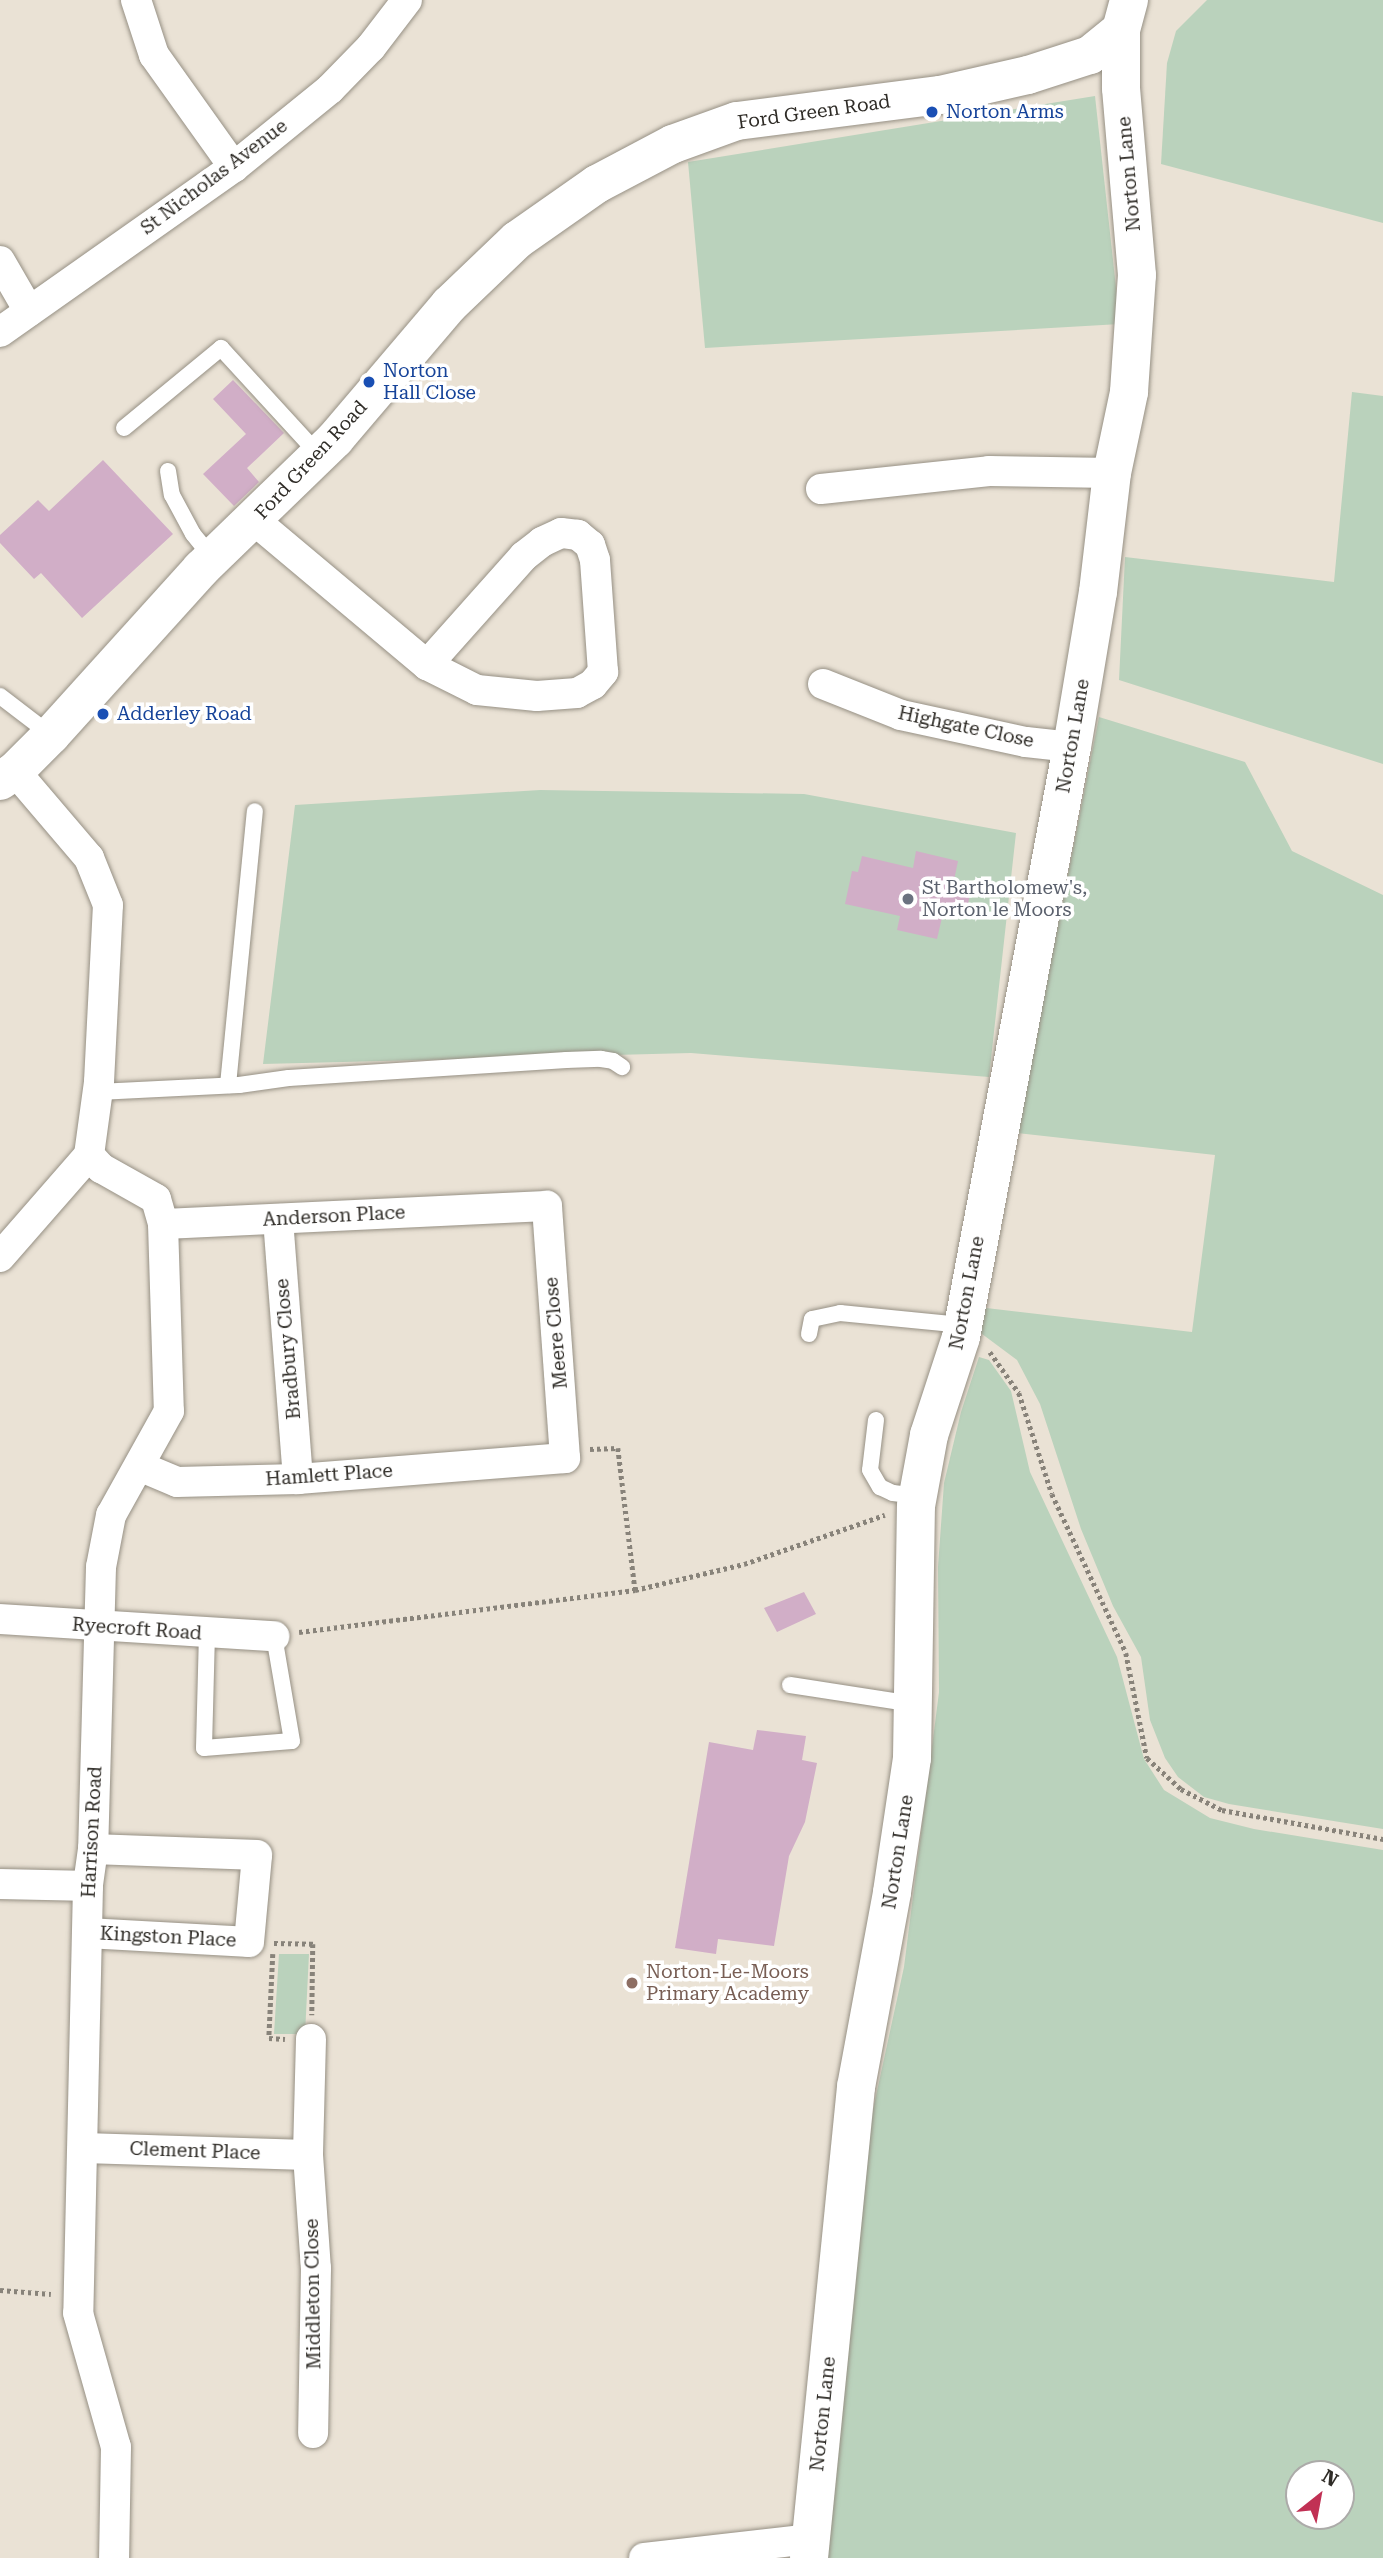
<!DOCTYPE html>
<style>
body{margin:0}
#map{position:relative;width:1383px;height:2558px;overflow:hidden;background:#eae2d5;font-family:"Roboto Serif",serif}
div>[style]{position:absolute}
.green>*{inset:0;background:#bad2bc}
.building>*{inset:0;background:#d1aec7}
.path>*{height:4.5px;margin-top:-2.25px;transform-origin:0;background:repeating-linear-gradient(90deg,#88837a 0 3.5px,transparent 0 7px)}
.roads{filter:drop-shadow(0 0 2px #969084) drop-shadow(0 0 2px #969084)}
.service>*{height:16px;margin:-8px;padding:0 8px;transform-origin:8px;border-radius:8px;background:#fff}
.minor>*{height:30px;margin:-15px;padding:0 15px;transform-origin:15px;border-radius:15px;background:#fff}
.tertiary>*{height:38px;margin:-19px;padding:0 19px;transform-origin:19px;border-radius:19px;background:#fff}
.secondary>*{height:38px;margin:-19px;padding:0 19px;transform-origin:19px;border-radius:19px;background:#fff}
.dots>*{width:19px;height:19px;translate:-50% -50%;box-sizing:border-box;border:4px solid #fff;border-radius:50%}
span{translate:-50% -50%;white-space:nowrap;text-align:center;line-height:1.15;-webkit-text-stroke:7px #fff;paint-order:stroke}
.street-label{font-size:19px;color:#2f2c27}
.transit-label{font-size:19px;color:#164399}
.left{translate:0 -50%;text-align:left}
.worship-label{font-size:19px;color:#5b616d}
.education-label{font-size:19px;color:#785e54}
.north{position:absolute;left:1285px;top:2460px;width:70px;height:70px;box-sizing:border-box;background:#fff;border:2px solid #acaba9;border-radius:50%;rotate:31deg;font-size:19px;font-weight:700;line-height:28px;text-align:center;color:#2f2c27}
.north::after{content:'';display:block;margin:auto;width:24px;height:32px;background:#c13154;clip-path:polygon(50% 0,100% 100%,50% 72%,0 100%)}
</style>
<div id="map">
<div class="green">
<i style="clip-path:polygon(1207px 0,1383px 0,1383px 223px,1161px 164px,1167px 63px,1176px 31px)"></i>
<i style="clip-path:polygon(1095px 96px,1120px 324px,705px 348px,688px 162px)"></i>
<i style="clip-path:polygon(1352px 392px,1383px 396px,1383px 764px,1119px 680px,1125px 557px,1334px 582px)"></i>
<i style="clip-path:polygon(1099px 717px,1245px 762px,1292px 851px,1383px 895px,1383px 1829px,1229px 1804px,1204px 1797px,1178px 1777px,1165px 1758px,1150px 1720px,1141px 1657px,1113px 1606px,1081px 1529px,1040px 1404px,1017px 1360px,974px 1328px,978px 1307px,1192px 1332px,1215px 1155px,1017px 1133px)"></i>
<i style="clip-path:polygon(540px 790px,804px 794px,1016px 833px,989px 1077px,691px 1053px,263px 1064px,295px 805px)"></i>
<i style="clip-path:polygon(evenodd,979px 1357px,989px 1360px,1011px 1391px,1030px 1472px,1117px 1657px,1144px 1759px,1164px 1790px,1210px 1818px,1254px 1829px,1383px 1850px,1383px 2558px,826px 2558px,869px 2128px,904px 1967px,939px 1692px,938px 1567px,944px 1483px,961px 1412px,979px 1357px,1299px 2474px,1341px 2474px,1341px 2516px,1299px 2516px,1299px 2474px)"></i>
<i style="clip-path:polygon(279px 1954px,309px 1954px,305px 2034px,274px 2034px)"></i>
</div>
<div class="building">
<i style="clip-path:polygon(233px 380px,284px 433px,247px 468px,259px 482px,234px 506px,203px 474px,246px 434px,213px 399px)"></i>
<i style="clip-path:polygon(103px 460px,173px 534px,82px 618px,41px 573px,34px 579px,0 543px,0 535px,38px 500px,49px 511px)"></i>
<i style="clip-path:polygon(916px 851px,958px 861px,952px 890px,970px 894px,966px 914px,944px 909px,937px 939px,897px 930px,900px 916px,845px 904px,852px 871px,858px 872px,862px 856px,913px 868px)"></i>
<i style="clip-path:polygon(804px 1592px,816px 1614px,777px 1632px,764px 1608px)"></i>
<i style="clip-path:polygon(757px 1730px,806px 1736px,802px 1760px,817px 1763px,805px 1822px,789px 1856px,774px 1946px,718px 1939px,716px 1954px,675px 1948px,709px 1742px,753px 1750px)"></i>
</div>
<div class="path">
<i style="left:990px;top:1352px;width:50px;rotate:54.7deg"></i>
<i style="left:1019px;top:1393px;width:106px;rotate:71.9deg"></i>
<i style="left:1052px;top:1494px;width:175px;rotate:65deg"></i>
<i style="left:1126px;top:1653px;width:107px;rotate:78.7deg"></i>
<i style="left:1147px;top:1758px;width:46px;rotate:42.4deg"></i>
<i style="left:1181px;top:1789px;width:46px;rotate:27.1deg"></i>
<i style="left:1222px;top:1810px;width:164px;rotate:10.2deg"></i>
<i style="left:590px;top:1449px;width:28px;rotate:-2deg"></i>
<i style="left:618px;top:1448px;width:142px;rotate:83.1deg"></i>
<i style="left:299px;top:1632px;width:339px;rotate:-7.1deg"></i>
<i style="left:635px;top:1590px;width:112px;rotate:-13.4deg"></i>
<i style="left:744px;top:1564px;width:149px;rotate:-19.2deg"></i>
<i style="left:274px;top:1943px;width:39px;rotate:1deg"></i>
<i style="left:313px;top:1944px;width:71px;rotate:90.8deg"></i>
<i style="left:273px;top:1954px;width:84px;rotate:92.7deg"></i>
<i style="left:269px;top:2038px;width:16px;rotate:4deg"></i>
<i style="left:0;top:2290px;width:51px;rotate:4.5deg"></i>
</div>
<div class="roads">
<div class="service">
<i style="left:124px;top:428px;width:126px;rotate:-39.5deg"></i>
<i style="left:221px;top:348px;width:145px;rotate:47.5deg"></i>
<i style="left:168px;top:471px;width:24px;rotate:81deg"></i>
<i style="left:172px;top:495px;width:44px;rotate:61.7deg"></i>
<i style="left:193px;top:534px;width:32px;rotate:51deg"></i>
<i style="left:0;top:696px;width:64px;rotate:37.4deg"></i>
<i style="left:228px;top:1085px;width:275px;rotate:-84.4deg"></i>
<i style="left:98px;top:1092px;width:141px;rotate:-2.8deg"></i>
<i style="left:239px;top:1085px;width:50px;rotate:-8deg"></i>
<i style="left:289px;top:1078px;width:278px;rotate:-3.7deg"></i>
<i style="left:566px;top:1060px;width:35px;rotate:-2deg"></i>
<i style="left:601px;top:1059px;width:12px;rotate:9deg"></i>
<i style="left:613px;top:1061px;width:11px;rotate:34deg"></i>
<i style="left:809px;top:1334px;width:15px;rotate:-79deg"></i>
<i style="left:812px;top:1319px;width:29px;rotate:-12deg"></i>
<i style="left:840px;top:1313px;width:124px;rotate:5.6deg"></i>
<i style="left:876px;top:1420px;width:50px;rotate:96.8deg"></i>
<i style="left:870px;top:1470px;width:20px;rotate:60deg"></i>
<i style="left:880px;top:1487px;width:14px;rotate:25deg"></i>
<i style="left:893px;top:1493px;width:25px;rotate:7deg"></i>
<i style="left:207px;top:1633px;width:115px;rotate:91.5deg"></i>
<i style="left:204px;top:1748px;width:88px;rotate:-4.5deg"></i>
<i style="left:292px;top:1741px;width:107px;rotate:-99.7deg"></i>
<i style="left:790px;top:1685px;width:124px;rotate:8.8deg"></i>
</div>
<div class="minor">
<i style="left:136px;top:0;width:58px;rotate:71.9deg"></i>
<i style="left:154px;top:55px;width:138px;rotate:54.5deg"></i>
<i style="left:0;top:261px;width:58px;rotate:59.9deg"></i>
<i style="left:0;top:332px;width:286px;rotate:-35.2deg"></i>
<i style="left:234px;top:167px;width:124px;rotate:-39.1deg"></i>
<i style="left:330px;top:89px;width:59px;rotate:-45.7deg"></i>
<i style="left:371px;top:47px;width:59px;rotate:-52.5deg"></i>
<i style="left:821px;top:489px;width:169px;rotate:-6.1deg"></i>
<i style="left:989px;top:471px;width:123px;rotate:0.9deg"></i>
<i style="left:254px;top:520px;width:226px;rotate:40deg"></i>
<i style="left:427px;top:665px;width:56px;rotate:26.6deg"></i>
<i style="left:477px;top:690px;width:60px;rotate:5.7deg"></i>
<i style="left:537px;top:696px;width:40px;rotate:-4.3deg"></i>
<i style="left:577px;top:693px;width:18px;rotate:-29deg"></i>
<i style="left:593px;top:684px;width:16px;rotate:-50deg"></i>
<i style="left:603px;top:672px;width:112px;rotate:-94.1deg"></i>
<i style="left:595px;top:560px;width:16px;rotate:-108deg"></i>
<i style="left:590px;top:545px;width:16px;rotate:-140deg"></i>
<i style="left:578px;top:535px;width:17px;rotate:-173deg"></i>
<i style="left:561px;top:533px;width:21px;rotate:155deg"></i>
<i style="left:542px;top:542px;width:23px;rotate:142deg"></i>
<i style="left:524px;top:556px;width:146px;rotate:131.7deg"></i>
<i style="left:823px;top:684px;width:84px;rotate:21.7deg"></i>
<i style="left:901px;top:715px;width:128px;rotate:12.2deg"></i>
<i style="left:1026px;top:742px;width:46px;rotate:6.2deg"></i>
<i style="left:89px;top:1155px;width:18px;rotate:47deg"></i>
<i style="left:101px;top:1168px;width:63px;rotate:29.4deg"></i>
<i style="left:156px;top:1199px;width:26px;rotate:74deg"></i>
<i style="left:163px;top:1224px;width:187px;rotate:88.2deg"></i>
<i style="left:169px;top:1411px;width:119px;rotate:119.1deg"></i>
<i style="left:111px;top:1515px;width:53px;rotate:100.9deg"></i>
<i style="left:101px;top:1567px;width:282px;rotate:91.6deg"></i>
<i style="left:93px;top:1849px;width:37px;rotate:98deg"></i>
<i style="left:88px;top:1886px;width:427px;rotate:91.3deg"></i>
<i style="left:78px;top:2313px;width:139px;rotate:74.2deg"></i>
<i style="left:116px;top:2447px;width:111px;rotate:91deg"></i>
<i style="left:278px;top:1219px;width:261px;rotate:85.6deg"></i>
<i style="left:0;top:1257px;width:135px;rotate:-48.9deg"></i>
<i style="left:89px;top:1155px;width:74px;rotate:-82.2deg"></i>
<i style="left:99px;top:1082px;width:177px;rotate:-87.1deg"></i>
<i style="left:108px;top:905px;width:51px;rotate:-112deg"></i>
<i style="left:89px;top:858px;width:114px;rotate:-130.4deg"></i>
<i style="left:139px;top:1466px;width:41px;rotate:22.8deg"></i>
<i style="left:177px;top:1482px;width:121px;rotate:-1.4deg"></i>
<i style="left:298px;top:1479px;width:268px;rotate:-4.5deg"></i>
<i style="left:565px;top:1458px;width:253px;rotate:-94.1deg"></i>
<i style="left:547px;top:1206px;width:384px;rotate:177.3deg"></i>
<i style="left:0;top:1619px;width:275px;rotate:3.6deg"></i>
<i style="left:0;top:1884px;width:88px;rotate:1.3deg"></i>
<i style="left:88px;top:1933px;width:161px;rotate:3.2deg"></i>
<i style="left:249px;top:1942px;width:87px;rotate:-84.7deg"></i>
<i style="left:257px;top:1855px;width:164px;rotate:-177.9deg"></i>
<i style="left:311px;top:2039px;width:116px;rotate:91.5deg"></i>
<i style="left:308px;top:2155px;width:113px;rotate:86deg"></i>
<i style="left:316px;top:2268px;width:165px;rotate:91deg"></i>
<i style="left:83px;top:2148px;width:225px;rotate:1.8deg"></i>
<i style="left:644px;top:2558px;width:167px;rotate:-6.5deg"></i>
</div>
<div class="tertiary">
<i style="left:809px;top:2558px;width:473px;rotate:-84.3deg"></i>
<i style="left:856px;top:2087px;width:198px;rotate:-79.5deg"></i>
<i style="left:892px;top:1892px;width:135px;rotate:-81.5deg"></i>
<i style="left:912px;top:1758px;width:252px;rotate:-89.1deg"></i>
<i style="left:916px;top:1506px;width:72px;rotate:-79.6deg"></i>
<i style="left:929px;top:1435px;width:103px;rotate:-71.9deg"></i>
<i style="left:961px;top:1337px;width:600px;rotate:-79.35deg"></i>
<i style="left:1072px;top:747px;width:157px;rotate:-80.5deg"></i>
<i style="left:1098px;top:592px;width:120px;rotate:-83.3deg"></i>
<i style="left:1112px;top:473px;width:83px;rotate:-78.1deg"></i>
<i style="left:1129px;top:392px;width:117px;rotate:-86.1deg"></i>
<i style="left:1137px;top:275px;width:188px;rotate:-94.9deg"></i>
<i style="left:1121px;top:88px;width:58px;rotate:-90deg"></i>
<i style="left:1121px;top:30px;width:31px;rotate:-75deg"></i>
</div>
<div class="secondary">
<i style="left:0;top:781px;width:18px;rotate:-34deg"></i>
<i style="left:15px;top:771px;width:51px;rotate:-45deg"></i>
<i style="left:51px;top:735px;width:224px;rotate:-47.9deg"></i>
<i style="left:201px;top:569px;width:187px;rotate:-44.1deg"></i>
<i style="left:335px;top:439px;width:176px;rotate:-49.6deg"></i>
<i style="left:449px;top:305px;width:94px;rotate:-43.7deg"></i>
<i style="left:517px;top:240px;width:98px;rotate:-35deg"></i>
<i style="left:597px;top:184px;width:86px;rotate:-27.8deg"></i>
<i style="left:673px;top:144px;width:68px;rotate:-19.8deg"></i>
<i style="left:737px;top:121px;width:205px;rotate:-7.3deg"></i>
<i style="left:940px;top:95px;width:90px;rotate:-12.8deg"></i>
<i style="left:1028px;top:75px;width:65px;rotate:-17.9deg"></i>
<i style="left:1090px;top:55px;width:40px;rotate:-39deg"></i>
</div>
</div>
<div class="dots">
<i style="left:932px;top:112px;background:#1a4fb4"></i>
<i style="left:369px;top:382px;background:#1a4fb4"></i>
<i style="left:103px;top:714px;background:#1a4fb4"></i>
<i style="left:908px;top:899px;background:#6b7280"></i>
<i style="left:632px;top:1983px;background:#8d6e63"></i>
</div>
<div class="street-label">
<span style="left:814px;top:112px;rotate:-8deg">Ford Green Road</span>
<span style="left:1129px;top:174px;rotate:-95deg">Norton Lane</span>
<span style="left:214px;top:177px;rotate:-37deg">St Nicholas Avenue</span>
<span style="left:311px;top:460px;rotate:-47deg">Ford Green Road</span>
<span style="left:966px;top:727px;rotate:12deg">Highgate Close</span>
<span style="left:1073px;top:736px;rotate:-80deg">Norton Lane</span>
<span style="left:334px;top:1216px;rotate:-3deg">Anderson Place</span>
<span style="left:967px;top:1293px;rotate:-79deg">Norton Lane</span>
<span style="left:556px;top:1333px;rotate:-95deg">Meere Close</span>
<span style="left:288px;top:1349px;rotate:-95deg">Bradbury Close</span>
<span style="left:329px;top:1475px;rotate:-4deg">Hamlett Place</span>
<span style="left:137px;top:1629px;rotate:4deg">Ryecroft Road</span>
<span style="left:92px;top:1832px;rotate:-87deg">Harrison Road</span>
<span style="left:898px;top:1852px;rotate:-81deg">Norton Lane</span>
<span style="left:168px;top:1937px;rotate:3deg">Kingston Place</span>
<span style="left:195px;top:2151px;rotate:2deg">Clement Place</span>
<span style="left:313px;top:2294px;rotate:-91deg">Middleton Close</span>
<span style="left:823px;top:2414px;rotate:-84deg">Norton Lane</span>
</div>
<div class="transit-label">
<span class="left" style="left:946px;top:112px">Norton Arms</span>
<span class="left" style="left:383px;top:382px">Norton<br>Hall Close</span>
<span class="left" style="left:117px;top:714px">Adderley Road</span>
</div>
<div class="worship-label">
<span class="left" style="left:922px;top:899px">St Bartholomew's,<br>Norton le Moors</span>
</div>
<div class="education-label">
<span class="left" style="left:646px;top:1983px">Norton-Le-Moors<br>Primary Academy</span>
</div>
<div class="north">N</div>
</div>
